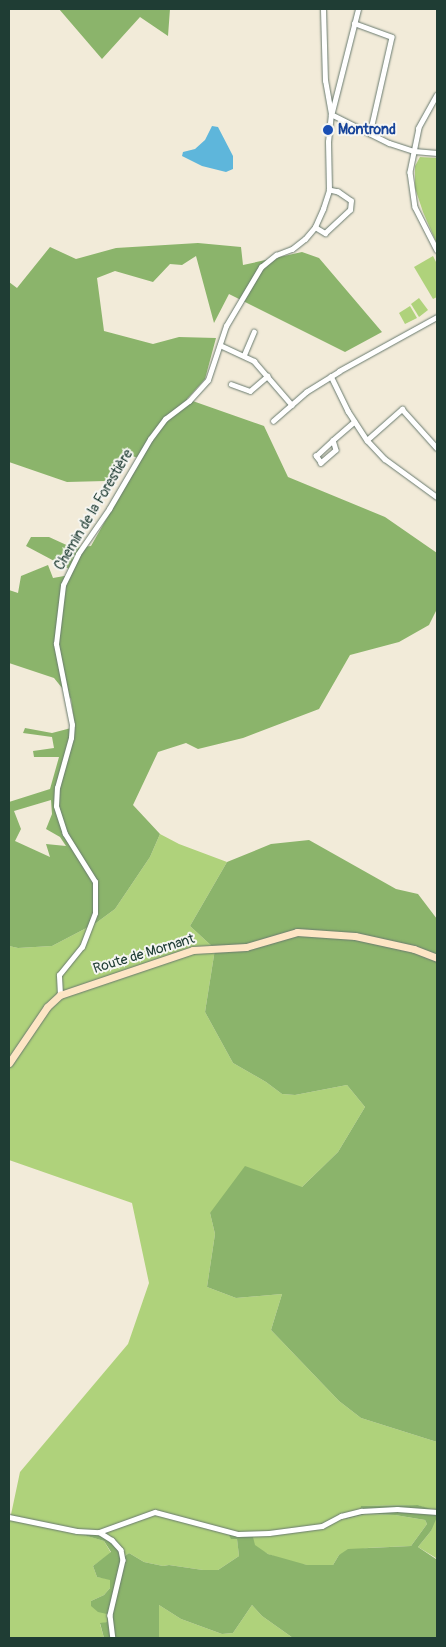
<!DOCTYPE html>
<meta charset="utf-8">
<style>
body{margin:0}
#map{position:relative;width:446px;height:1647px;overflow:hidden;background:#f2ebd9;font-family:Pangolin,sans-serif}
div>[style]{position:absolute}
.green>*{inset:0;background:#afd27b}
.forest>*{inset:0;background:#8bb46b}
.water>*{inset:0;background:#5eb6db}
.roads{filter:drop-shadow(0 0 1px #697a6e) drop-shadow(0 0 1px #697a6e)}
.street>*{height:4.5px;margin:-2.25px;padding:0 2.25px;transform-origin:2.25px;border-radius:2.25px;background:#fff}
.secondary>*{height:7px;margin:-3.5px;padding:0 3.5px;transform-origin:3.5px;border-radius:3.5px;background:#fde5c5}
.dots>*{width:14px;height:14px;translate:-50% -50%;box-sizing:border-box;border:2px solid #f6f6f2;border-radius:50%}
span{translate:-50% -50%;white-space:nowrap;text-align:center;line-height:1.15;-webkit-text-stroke:4px #f6f6f2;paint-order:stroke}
.transit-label{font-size:14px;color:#164399;font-weight:700}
.left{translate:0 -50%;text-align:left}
.street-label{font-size:14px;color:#1f3d34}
.frame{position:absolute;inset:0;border:10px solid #1f3d34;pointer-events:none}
</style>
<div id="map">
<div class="green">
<i style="clip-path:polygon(420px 157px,437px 158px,437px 244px,423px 212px,415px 188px,415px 166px)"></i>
<i style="clip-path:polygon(433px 256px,437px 264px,437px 297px,433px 299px,414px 267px)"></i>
<i style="clip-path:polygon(419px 298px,428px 310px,419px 317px,411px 304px)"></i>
<i style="clip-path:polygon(410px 306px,417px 318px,405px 324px,399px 313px)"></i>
<i style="clip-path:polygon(160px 834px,179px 844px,227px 862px,190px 926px,215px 949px,205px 1012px,233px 1063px,266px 1082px,282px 1094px,295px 1095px,347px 1085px,365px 1107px,338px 1152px,302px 1187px,210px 1213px,215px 1234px,207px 1287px,236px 1298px,282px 1294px,271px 1330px,339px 1401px,361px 1418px,437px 1442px,437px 1567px,436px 1558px,418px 1547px,431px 1531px,434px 1511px,418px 1505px,361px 1506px,361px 1512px,346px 1519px,367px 1514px,395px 1515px,425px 1520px,427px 1524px,411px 1546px,367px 1548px,339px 1555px,333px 1565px,307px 1565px,292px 1563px,268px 1554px,237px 1538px,239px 1556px,218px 1570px,203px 1570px,169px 1565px,163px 1566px,144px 1562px,129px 1553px,121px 1559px,117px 1548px,105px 1534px,78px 1533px,104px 1541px,111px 1553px,93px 1566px,97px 1577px,110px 1579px,110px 1588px,104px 1595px,91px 1601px,107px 1614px,107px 1622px,100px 1624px,104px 1638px,9px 1638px,9px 1524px,20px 1472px,128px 1344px,149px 1283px,132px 1203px,9px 1160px,9px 946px,18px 948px,52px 946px,96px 923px,115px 909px,150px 857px)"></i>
<i style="clip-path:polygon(159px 1605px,181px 1619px,222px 1634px,233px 1633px,252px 1605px,262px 1616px,293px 1638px,159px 1638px)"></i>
</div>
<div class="forest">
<i style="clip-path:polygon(59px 9px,170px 9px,168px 36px,140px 17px,102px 59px)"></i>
<i style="clip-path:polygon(evenodd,198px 243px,241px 247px,243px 265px,302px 252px,319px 258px,382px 332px,345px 352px,229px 294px,214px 323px,196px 256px,182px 265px,170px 264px,153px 282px,115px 271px,97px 278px,104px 331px,153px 344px,179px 337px,216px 338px,205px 379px,187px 399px,264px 426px,288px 477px,385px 517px,437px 553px,437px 609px,429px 625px,399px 642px,350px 655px,319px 709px,243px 738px,198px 749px,186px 743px,158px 752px,133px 805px,160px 834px,150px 857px,115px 909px,96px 923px,52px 946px,18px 948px,9px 946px,9px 802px,50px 789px,59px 757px,34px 757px,33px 751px,54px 748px,52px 737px,23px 733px,25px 728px,52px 733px,75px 727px,71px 699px,54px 678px,9px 663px,9px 590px,18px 593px,21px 576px,48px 565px,53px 578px,70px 575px,73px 571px,26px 546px,31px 537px,49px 537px,73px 548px,91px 546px,141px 458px,129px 456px,105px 481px,67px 482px,9px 462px,9px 282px,17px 288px,50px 247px,76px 259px,116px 248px,198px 243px,51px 800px,52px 814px,46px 829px,60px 837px,66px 846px,46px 844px,50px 857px,15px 841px,21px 829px,14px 811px,51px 800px)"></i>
<i style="clip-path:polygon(309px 840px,396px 889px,418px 894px,437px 919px,437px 1442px,361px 1418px,339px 1401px,271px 1330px,282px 1294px,236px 1298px,207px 1287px,215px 1234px,210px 1213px,245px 1166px,302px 1187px,338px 1152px,365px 1107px,347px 1085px,295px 1095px,282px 1094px,266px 1082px,233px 1063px,205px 1012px,215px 949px,190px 926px,227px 862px,271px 844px)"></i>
<i style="clip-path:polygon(418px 1505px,431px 1509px,437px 1517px,431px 1531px,418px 1547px,436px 1559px,437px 1638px,293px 1638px,262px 1616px,252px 1605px,233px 1633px,222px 1634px,181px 1619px,159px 1605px,159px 1638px,104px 1638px,100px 1623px,107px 1622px,107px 1614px,98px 1612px,91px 1606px,91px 1601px,104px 1595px,110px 1588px,110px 1580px,97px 1577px,93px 1566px,111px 1552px,104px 1541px,77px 1533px,105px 1534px,114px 1540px,121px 1559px,129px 1553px,144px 1562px,163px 1566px,169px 1565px,203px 1570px,218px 1570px,239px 1556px,237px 1539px,231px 1539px,228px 1533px,243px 1533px,253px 1537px,255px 1545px,268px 1554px,307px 1565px,333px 1565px,339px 1555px,348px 1549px,411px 1546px,427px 1524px,425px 1520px,395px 1515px,367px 1514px,346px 1519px,346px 1516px,360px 1512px,361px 1506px)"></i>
</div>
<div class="water">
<i style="clip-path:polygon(212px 126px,218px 127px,233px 156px,233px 169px,226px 172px,202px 166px,182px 156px,183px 152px,195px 149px,205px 140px)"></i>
</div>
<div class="roads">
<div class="street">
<i style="left:354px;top:23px;width:40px;rotate:20.2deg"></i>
<i style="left:392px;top:37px;width:99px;rotate:102.8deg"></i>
<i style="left:437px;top:95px;width:38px;rotate:119deg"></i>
<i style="left:419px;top:128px;width:45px;rotate:101.6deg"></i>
<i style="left:410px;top:172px;width:35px;rotate:82deg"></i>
<i style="left:415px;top:207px;width:48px;rotate:62.9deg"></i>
<i style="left:332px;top:112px;width:106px;rotate:-75.8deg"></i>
<i style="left:331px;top:114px;width:65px;rotate:26.6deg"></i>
<i style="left:389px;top:143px;width:26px;rotate:18deg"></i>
<i style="left:414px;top:151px;width:23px;rotate:5deg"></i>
<i style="left:315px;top:227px;width:12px;rotate:31deg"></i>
<i style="left:325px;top:233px;width:34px;rotate:-43deg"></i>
<i style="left:350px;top:210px;width:9px;rotate:-84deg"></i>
<i style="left:351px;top:201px;width:16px;rotate:-145deg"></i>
<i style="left:338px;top:192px;width:9px;rotate:-167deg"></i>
<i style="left:220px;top:345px;width:38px;rotate:25deg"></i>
<i style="left:254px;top:361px;width:58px;rotate:49.2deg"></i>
<i style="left:244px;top:355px;width:25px;rotate:-67deg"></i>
<i style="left:331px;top:376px;width:39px;rotate:64deg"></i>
<i style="left:348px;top:411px;width:35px;rotate:57deg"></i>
<i style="left:367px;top:440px;width:26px;rotate:47deg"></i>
<i style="left:385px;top:459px;width:64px;rotate:36.2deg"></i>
<i style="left:231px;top:384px;width:20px;rotate:20deg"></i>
<i style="left:250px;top:391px;width:23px;rotate:-41deg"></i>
<i style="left:273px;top:421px;width:44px;rotate:-41.3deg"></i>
<i style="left:306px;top:392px;width:39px;rotate:-32deg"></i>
<i style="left:339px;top:371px;width:112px;rotate:-28.9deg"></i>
<i style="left:333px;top:440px;width:10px;rotate:73deg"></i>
<i style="left:336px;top:450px;width:20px;rotate:139deg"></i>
<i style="left:321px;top:463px;width:9px;rotate:-126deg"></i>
<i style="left:316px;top:456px;width:23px;rotate:-43deg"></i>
<i style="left:333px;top:440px;width:28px;rotate:-41deg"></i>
<i style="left:367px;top:440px;width:47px;rotate:-41.5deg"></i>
<i style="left:402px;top:409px;width:52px;rotate:48.1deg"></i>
<i style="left:60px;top:995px;width:20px;rotate:-93deg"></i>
<i style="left:59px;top:975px;width:36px;rotate:-51deg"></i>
<i style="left:82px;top:947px;width:36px;rotate:-69deg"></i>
<i style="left:95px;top:913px;width:31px;rotate:-90deg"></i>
<i style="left:95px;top:882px;width:57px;rotate:-122deg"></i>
<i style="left:65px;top:834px;width:29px;rotate:-108deg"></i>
<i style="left:56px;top:806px;width:18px;rotate:-87deg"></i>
<i style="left:57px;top:788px;width:52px;rotate:-74.4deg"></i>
<i style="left:71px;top:738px;width:13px;rotate:-86deg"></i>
<i style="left:72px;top:725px;width:83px;rotate:-101.2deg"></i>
<i style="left:56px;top:644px;width:59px;rotate:-83.2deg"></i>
<i style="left:63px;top:585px;width:34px;rotate:-64deg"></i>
<i style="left:78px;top:554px;width:55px;rotate:-55.4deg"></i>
<i style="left:109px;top:509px;width:81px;rotate:-59.6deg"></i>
<i style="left:150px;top:439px;width:25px;rotate:-53deg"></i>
<i style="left:165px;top:419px;width:30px;rotate:-37deg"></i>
<i style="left:189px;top:401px;width:28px;rotate:-48deg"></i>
<i style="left:208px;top:380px;width:57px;rotate:-71.6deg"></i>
<i style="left:226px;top:326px;width:69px;rotate:-59.3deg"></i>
<i style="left:261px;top:267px;width:19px;rotate:-39deg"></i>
<i style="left:276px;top:255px;width:17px;rotate:-21deg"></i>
<i style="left:292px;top:249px;width:16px;rotate:-38deg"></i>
<i style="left:305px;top:239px;width:16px;rotate:-50deg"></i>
<i style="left:315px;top:227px;width:20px;rotate:-66deg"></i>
<i style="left:323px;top:209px;width:20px;rotate:-72deg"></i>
<i style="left:329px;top:190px;width:48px;rotate:-91.2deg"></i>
<i style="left:328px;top:142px;width:28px;rotate:-84deg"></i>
<i style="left:331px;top:114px;width:34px;rotate:-100deg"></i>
<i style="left:325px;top:81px;width:72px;rotate:-91.6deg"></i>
<i style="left:9px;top:1517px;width:69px;rotate:11.6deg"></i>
<i style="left:77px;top:1531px;width:22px;rotate:3deg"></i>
<i style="left:99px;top:1532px;width:15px;rotate:32deg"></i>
<i style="left:112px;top:1540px;width:13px;rotate:48deg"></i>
<i style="left:121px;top:1550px;width:10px;rotate:79deg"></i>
<i style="left:123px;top:1560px;width:57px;rotate:103.3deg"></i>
<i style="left:110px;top:1615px;width:23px;rotate:83deg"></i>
<i style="left:99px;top:1532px;width:59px;rotate:-19.7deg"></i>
<i style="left:155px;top:1512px;width:86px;rotate:14.8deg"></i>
<i style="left:238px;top:1534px;width:31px;rotate:-2deg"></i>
<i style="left:269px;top:1533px;width:53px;rotate:-7.5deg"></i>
<i style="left:322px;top:1526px;width:21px;rotate:-28deg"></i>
<i style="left:341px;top:1516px;width:21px;rotate:-14deg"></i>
<i style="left:361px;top:1511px;width:36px;rotate:-3deg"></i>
<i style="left:397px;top:1509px;width:40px;rotate:4.3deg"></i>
</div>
<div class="secondary">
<i style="left:9px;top:1063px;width:68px;rotate:-55.8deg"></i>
<i style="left:47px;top:1007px;width:18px;rotate:-43deg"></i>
<i style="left:60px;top:995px;width:140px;rotate:-18.7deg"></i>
<i style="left:193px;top:950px;width:53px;rotate:-3.2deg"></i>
<i style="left:246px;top:947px;width:53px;rotate:-16.4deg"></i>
<i style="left:297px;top:932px;width:58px;rotate:3.9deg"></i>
<i style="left:355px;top:936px;width:60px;rotate:12.4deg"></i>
<i style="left:414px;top:949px;width:25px;rotate:21deg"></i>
</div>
</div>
<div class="dots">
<i style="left:328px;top:130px;background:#1a4fb4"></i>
</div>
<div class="transit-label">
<span class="left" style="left:338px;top:130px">Montrond</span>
</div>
<div class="street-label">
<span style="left:94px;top:510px;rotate:-59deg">Chemin de la Forestière</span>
<span style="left:144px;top:954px;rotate:-17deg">Route de Mornant</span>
</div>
<div class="frame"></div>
</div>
